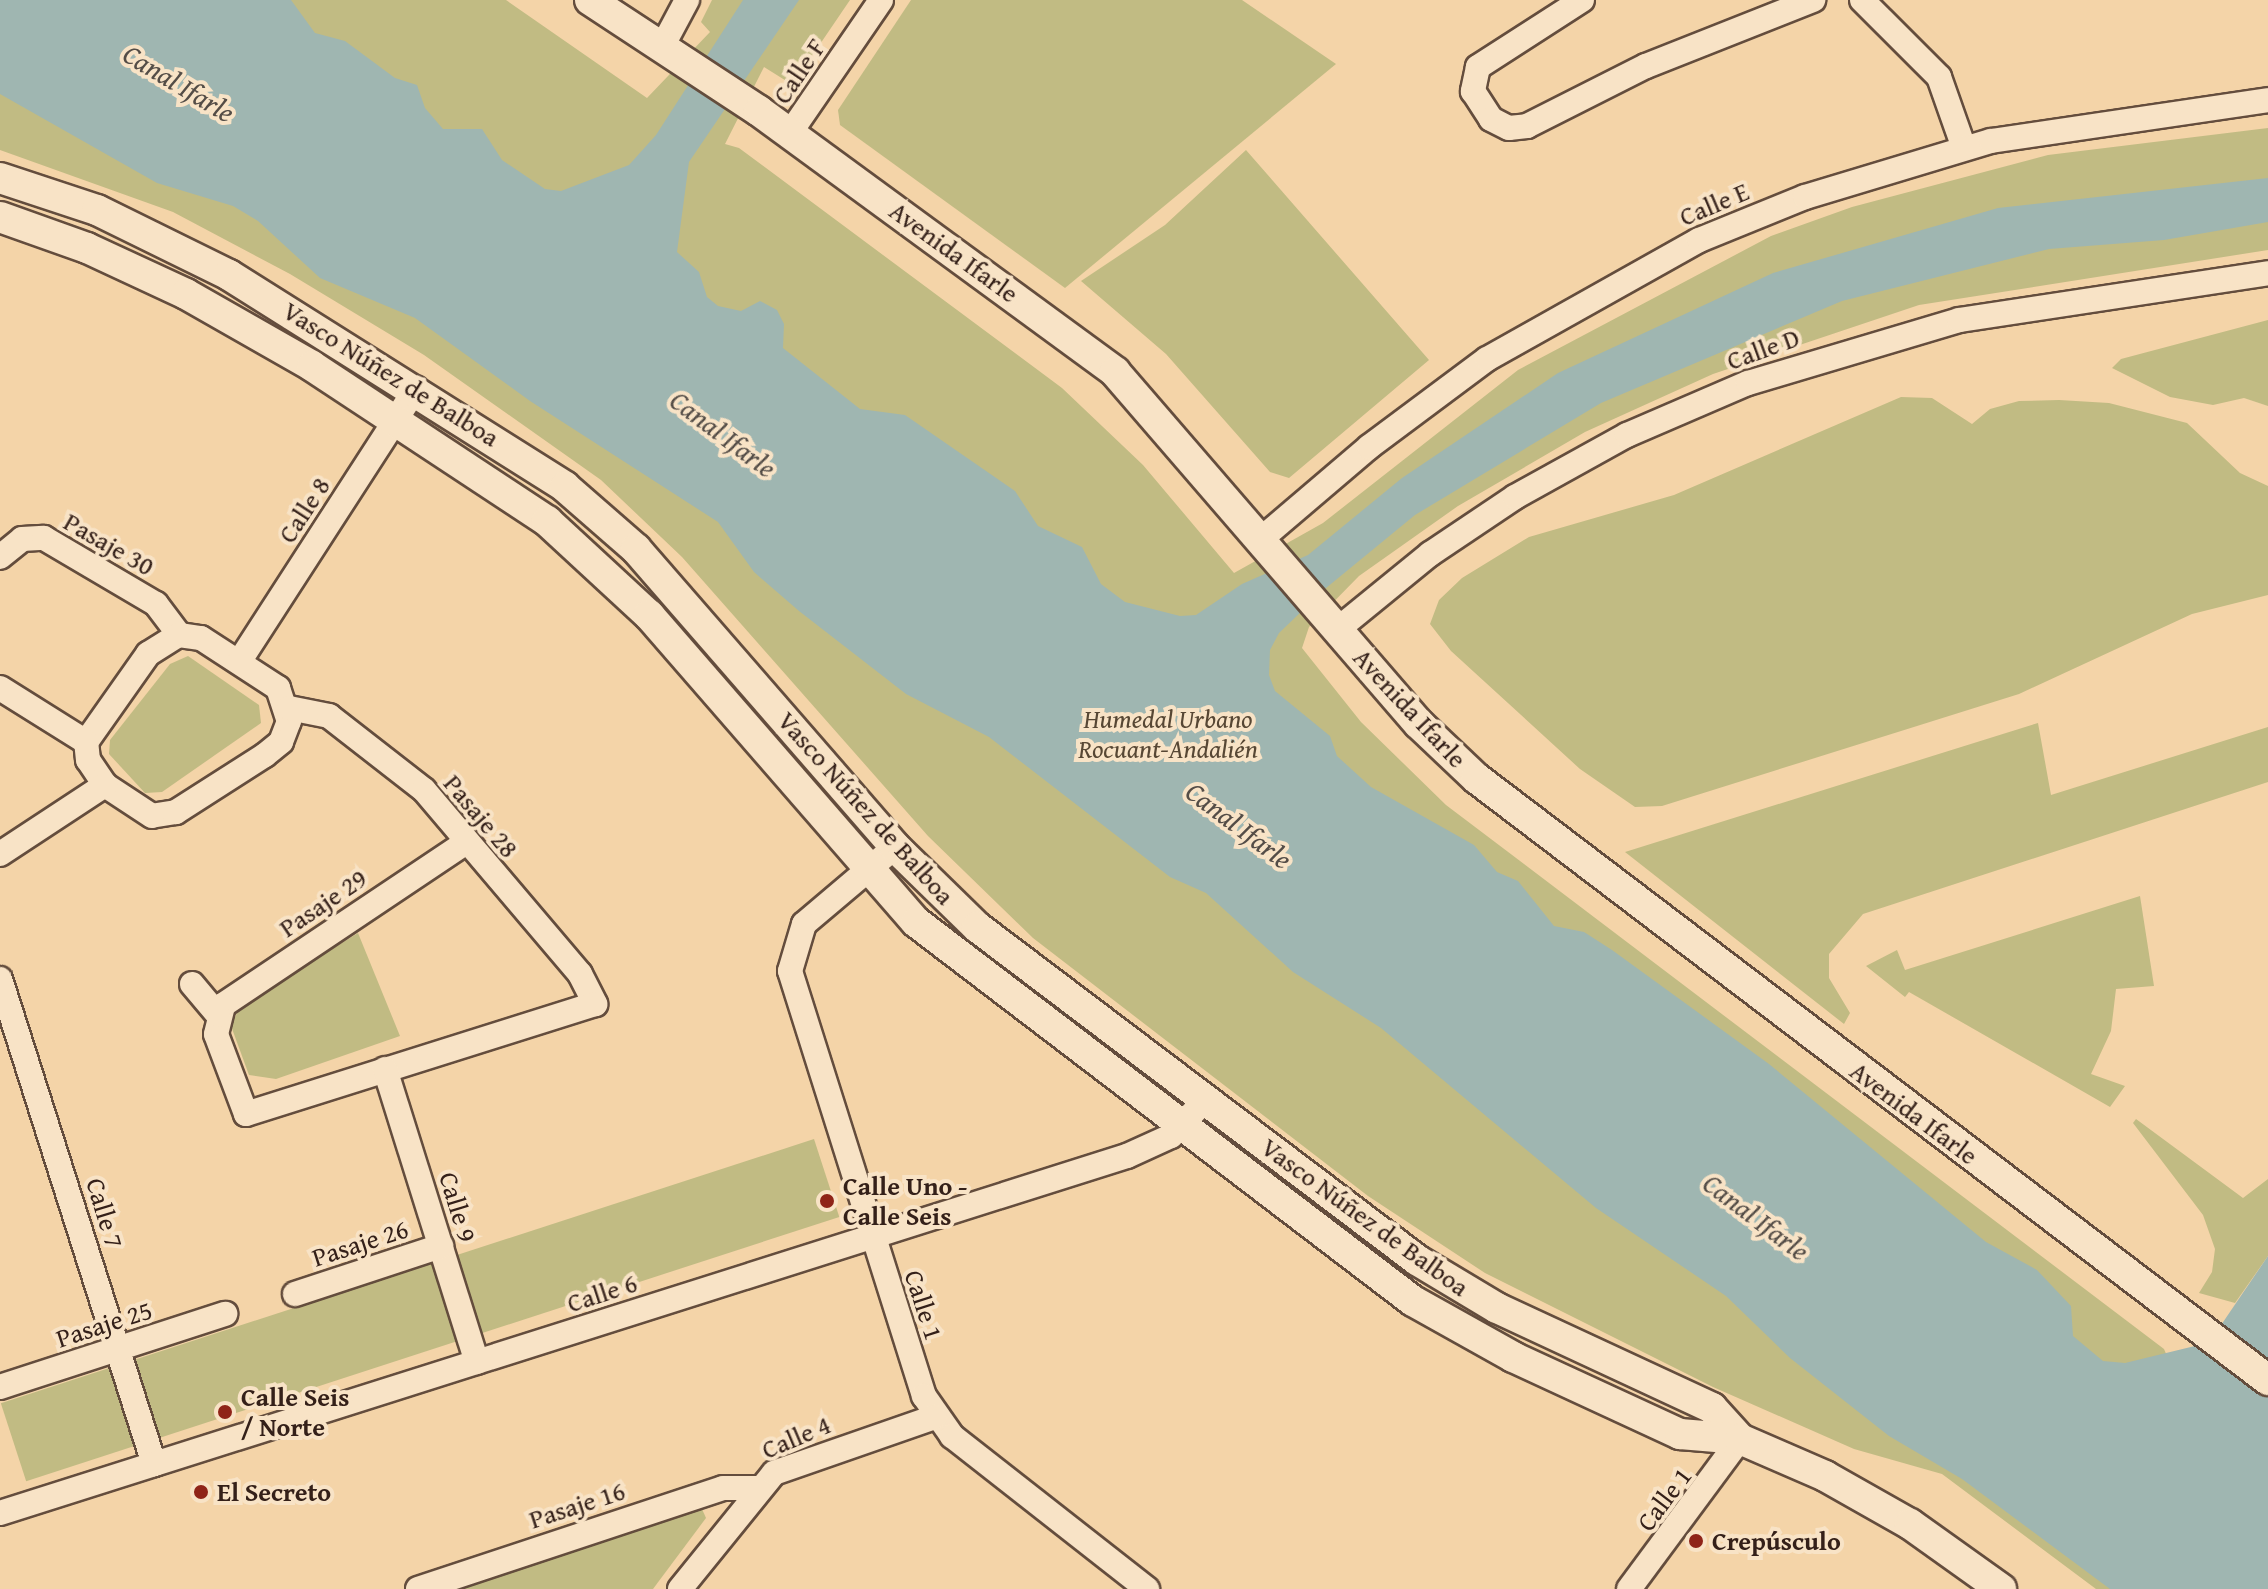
<!DOCTYPE html>
<meta charset="utf-8">
<style>
body{margin:0}
#map{position:relative;width:2268px;height:1589px;overflow:hidden;background:#f4d4a8;font-family:"Gentium Book Plus",serif}
div>[style]{position:absolute}
.green>*{inset:0;background:#c1bb83;transform-origin:0 0}
.water>*{inset:0;background:#9fb6b1}
.roads{filter:drop-shadow(2px 0 #644d3d) drop-shadow(-2px 0 #644d3d) drop-shadow(0 2px #644d3d) drop-shadow(0 -2px #644d3d)}
.minor>*{height:24px;margin:-12px;padding:0 12px;transform-origin:12px;border-radius:12px;background:#f8e3c6}
.tertiary>*{height:30px;margin:-15px;padding:0 15px;transform-origin:15px;border-radius:15px;background:#f8e3c6}
.dots>*{width:22px;height:22px;translate:-50% -50%;box-sizing:border-box;border:4px solid #f8e3c6;border-radius:50%}
span{translate:-50% -50%;white-space:nowrap;text-align:center;line-height:1.15;-webkit-text-stroke:8px #f8e3c6;paint-order:stroke}
.street-label{font-size:26px;color:#342019}
.park-label{font-size:26px;color:#574734;font-style:italic}
.poi-label{font-size:26px;color:#342019;font-weight:700}
.left{translate:0 -50%;text-align:left}
.water-label{font-size:28px;color:#544d47;font-style:italic}
</style>
<div id="map">
<div class="green">
<div style="clip-path:polygon(0 0,506px 0,647px 98px,710px 32px,701px 22px,712px 0,850px 0,797px 78px,788px 82px,764px 67px,725px 144px,739px 148px,1062px 388px,1143px 465px,1234px 573px,1323px 523px,1518px 370px,1771px 236px,1852px 207px,2048px 155px,2268px 128px,2268px 250px,1919px 305px,1713px 374px,1585px 432px,1458px 506px,1359px 576px,1309px 627px,1302px 648px,1361px 722px,1446px 805px,2164px 1349px,2268px 1589px,2096px 1589px,1942px 1474px,1854px 1449px,1713px 1387px,1485px 1273px,1368px 1196px,1033px 938px,928px 836px,682px 557px,601px 480px,424px 355px,290px 274px,173px 212px,0 150px)"></div>
<div style="clip-path:polygon(911px 0,1242px 0,1336px 64px,1065px 288px,840px 125px,838px 110px)"></div>
<div style="clip-path:polygon(1246px 150px,1429px 360px,1289px 478px,1270px 472px,1166px 354px,1081px 281px,1165px 225px)"></div>
<div style="clip-path:polygon(2268px 320px,2268px 406px,2244px 398px,2213px 405px,2170px 397px,2112px 368px,2121px 359px)"></div>
<div style="clip-path:polygon(1901px 397px,1932px 398px,1972px 424px,1990px 409px,2019px 401px,2059px 400px,2109px 403px,2187px 423px,2240px 473px,2268px 486px,2268px 595px,2192px 614px,2019px 694px,1662px 806px,1635px 807px,1580px 769px,1451px 651px,1430px 624px,1439px 600px,1462px 578px,1529px 537px,1674px 495px)"></div>
<div style="clip-path:polygon(188px 656px,259px 705px,261px 723px,162px 792px,145px 793px,109px 754px,110px 740px,170px 664px)"></div>
<div style="clip-path:polygon(2038px 723px,2051px 795px,2268px 727px,2268px 782px,1863px 914px,1829px 954px,1829px 978px,1850px 1013px,1844px 1024px,1625px 852px)"></div>
<div style="clip-path:polygon(2140px 896px,2154px 986px,2116px 989px,2111px 1031px,2091px 1074px,2125px 1086px,2110px 1107px,1909px 992px,1905px 997px,1866px 966px,1897px 950px,1905px 970px)"></div>
<div style="clip-path:polygon(358px 933px,400px 1036px,276px 1079px,249px 1075px,231px 1026px,240px 1006px)"></div>
<div style="clip-path:polygon(2136px 1119px,2243px 1198px,2268px 1179px,2268px 1256px,2235px 1303px,2199px 1293px,2212px 1272px,2215px 1249px,2203px 1215px,2133px 1123px)"></div>
<div style="left:814px;top:1139px;width:82px;height:855px;rotate:72deg"></div>
<div style="clip-path:polygon(702px 1509px,706px 1518px,653px 1589px,462px 1589px)"></div>
</div>
<div class="water">
<div style="clip-path:polygon(0 0,291px 0,315px 33px,345px 41px,395px 78px,417px 85px,425px 108px,443px 129px,482px 129px,502px 160px,545px 189px,561px 191px,629px 165px,656px 135px,743px 0,799px 0,689px 162px,677px 252px,699px 272px,707px 297px,718px 306px,741px 311px,760px 301px,777px 310px,784px 324px,783px 348px,860px 409px,905px 415px,1015px 491px,1038px 526px,1082px 547px,1101px 584px,1125px 602px,1180px 616px,1196px 615px,1242px 584px,1308px 555px,1402px 478px,1558px 373px,1773px 273px,1998px 208px,2268px 178px,2268px 222px,2164px 240px,2049px 249px,1842px 301px,1601px 403px,1415px 515px,1326px 588px,1279px 633px,1270px 650px,1269px 675px,1275px 691px,1330px 736px,1337px 756px,1371px 787px,1474px 845px,1497px 872px,1518px 881px,1554px 926px,1584px 932px,1612px 950px,1769px 1064px,1986px 1242px,2037px 1270px,2071px 1306px,2073px 1336px,2103px 1361px,2125px 1363px,2199px 1345px,2217px 1331px,2268px 1256px,2268px 1589px,2110px 1589px,1962px 1479px,1889px 1436px,1790px 1358px,1726px 1296px,1596px 1208px,1381px 1028px,1293px 972px,1206px 893px,1170px 877px,989px 737px,906px 694px,799px 611px,754px 572px,718px 522px,530px 401px,415px 318px,320px 278px,258px 221px,233px 206px,157px 183px,0 94px)"></div>
</div>
<div class="roads">
<div class="minor">
<div style="left:1582px;top:0;width:124px;rotate:147.2deg"></div>
<div style="left:1478px;top:67px;width:25px;rotate:102deg"></div>
<div style="left:1473px;top:91px;width:33px;rotate:57deg"></div>
<div style="left:1491px;top:119px;width:20px;rotate:27deg"></div>
<div style="left:1509px;top:128px;width:18px;rotate:-6deg"></div>
<div style="left:1527px;top:126px;width:133px;rotate:-26.8deg"></div>
<div style="left:1646px;top:66px;width:180px;rotate:-21.6deg"></div>
<div style="left:1862px;top:0;width:109px;rotate:45deg"></div>
<div style="left:1939px;top:77px;width:75px;rotate:70.6deg"></div>
<div style="left:663px;top:45px;width:51px;rotate:-61.9deg"></div>
<div style="left:790px;top:133px;width:161px;rotate:-55.6deg"></div>
<div style="left:1261px;top:539px;width:142px;rotate:-40.4deg"></div>
<div style="left:1369px;top:447px;width:147px;rotate:-36.7deg"></div>
<div style="left:1487px;top:359px;width:243px;rotate:-29.3deg"></div>
<div style="left:1699px;top:240px;width:114px;rotate:-22.1deg"></div>
<div style="left:1805px;top:197px;width:194px;rotate:-16.8deg"></div>
<div style="left:1991px;top:141px;width:280px;rotate:-8.4deg"></div>
<div style="left:0;top:557px;width:28px;rotate:-39deg"></div>
<div style="left:22px;top:539px;width:22px;rotate:-3deg"></div>
<div style="left:44px;top:538px;width:130px;rotate:30.5deg"></div>
<div style="left:156px;top:604px;width:39px;rotate:53deg"></div>
<div style="left:1338px;top:629px;width:119px;rotate:-39.2deg"></div>
<div style="left:1430px;top:554px;width:102px;rotate:-33.8deg"></div>
<div style="left:1515px;top:497px;width:128px;rotate:-29deg"></div>
<div style="left:1627px;top:435px;width:132px;rotate:-23.3deg"></div>
<div style="left:1748px;top:383px;width:220px;rotate:-16.6deg"></div>
<div style="left:1959px;top:320px;width:313px;rotate:-8.6deg"></div>
<div style="left:179px;top:635px;width:22px;rotate:8deg"></div>
<div style="left:201px;top:638px;width:92px;rotate:33deg"></div>
<div style="left:278px;top:688px;width:35px;rotate:72deg"></div>
<div style="left:289px;top:721px;width:22px;rotate:111deg"></div>
<div style="left:281px;top:742px;width:21px;rotate:141deg"></div>
<div style="left:265px;top:755px;width:106px;rotate:147.4deg"></div>
<div style="left:176px;top:812px;width:24px;rotate:171deg"></div>
<div style="left:152px;top:816px;width:56px;rotate:-146.6deg"></div>
<div style="left:105px;top:785px;width:30px;rotate:-124deg"></div>
<div style="left:88px;top:760px;width:18px;rotate:-96deg"></div>
<div style="left:86px;top:742px;width:108px;rotate:-54.8deg"></div>
<div style="left:148px;top:654px;width:36px;rotate:-32deg"></div>
<div style="left:239px;top:662px;width:326px;rotate:-57.1deg"></div>
<div style="left:0;top:688px;width:102px;rotate:32.1deg"></div>
<div style="left:289px;top:708px;width:41px;rotate:11.3deg"></div>
<div style="left:329px;top:716px;width:120px;rotate:37.9deg"></div>
<div style="left:424px;top:790px;width:241px;rotate:49.7deg"></div>
<div style="left:580px;top:974px;width:34px;rotate:63deg"></div>
<div style="left:595px;top:1004px;width:366px;rotate:162.5deg"></div>
<div style="left:246px;top:1114px;width:85px;rotate:-110.6deg"></div>
<div style="left:216px;top:1034px;width:30px;rotate:-76deg"></div>
<div style="left:223px;top:1005px;width:291px;rotate:-33.8deg"></div>
<div style="left:895px;top:847px;width:119px;rotate:139.8deg"></div>
<div style="left:804px;top:924px;width:49px;rotate:106.6deg"></div>
<div style="left:790px;top:971px;width:446px;rotate:72.5deg"></div>
<div style="left:924px;top:1396px;width:49px;rotate:55deg"></div>
<div style="left:952px;top:1436px;width:248px;rotate:38.1deg"></div>
<div style="left:0;top:854px;width:126px;rotate:-33.3deg"></div>
<div style="left:0;top:979px;width:509px;rotate:72.38deg"></div>
<div style="left:192px;top:984px;width:40px;rotate:50deg"></div>
<div style="left:385px;top:1069px;width:307px;rotate:72.6deg"></div>
<div style="left:295px;top:1294px;width:154px;rotate:-18.2deg"></div>
<div style="left:0;top:1387px;width:237px;rotate:-18deg"></div>
<div style="left:0;top:1513px;width:1182px;rotate:-17.58deg"></div>
<div style="left:1127px;top:1156px;width:48px;rotate:-24.4deg"></div>
<div style="left:1171px;top:1136px;width:50px;rotate:-46.6deg"></div>
<div style="left:418px;top:1589px;width:321px;rotate:-18.3deg"></div>
<div style="left:723px;top:1488px;width:33px"></div>
<div style="left:680px;top:1589px;width:149px;rotate:-51deg"></div>
<div style="left:774px;top:1473px;width:170px;rotate:-19.2deg"></div>
<div style="left:1629px;top:1589px;width:187px;rotate:-53.5deg"></div>
</div>
<div class="tertiary">
<div style="left:590px;top:0;width:202px;rotate:33.3deg"></div>
<div style="left:759px;top:111px;width:441px;rotate:36.2deg"></div>
<div style="left:1115px;top:372px;width:465px;rotate:49.2deg"></div>
<div style="left:1419px;top:724px;width:79px;rotate:43.5deg"></div>
<div style="left:1476px;top:778px;width:995px;rotate:37.24deg"></div>
<div style="left:0;top:178px;width:102px;rotate:18.3deg"></div>
<div style="left:97px;top:210px;width:147px;rotate:26.2deg"></div>
<div style="left:229px;top:275px;width:397px;rotate:32.2deg"></div>
<div style="left:565px;top:487px;width:94px;rotate:41.1deg"></div>
<div style="left:636px;top:549px;width:395px;rotate:49deg"></div>
<div style="left:895px;top:847px;width:115px;rotate:44.3deg"></div>
<div style="left:977px;top:927px;width:552px;rotate:37.12deg"></div>
<div style="left:1417px;top:1260px;width:93px;rotate:31deg"></div>
<div style="left:1497px;top:1308px;width:237px;rotate:24.9deg"></div>
<div style="left:1712px;top:1408px;width:42px;rotate:47.9deg"></div>
<div style="left:0;top:217px;width:92px;rotate:19.6deg"></div>
<div style="left:87px;top:248px;width:109px;rotate:24.9deg"></div>
<div style="left:186px;top:294px;width:145px;rotate:29.7deg"></div>
<div style="left:312px;top:366px;width:282px;rotate:33.4deg"></div>
<div style="left:547px;top:521px;width:139px;rotate:42.7deg"></div>
<div style="left:649px;top:615px;width:407px;rotate:49deg"></div>
<div style="left:916px;top:922px;width:625px;rotate:37.33deg"></div>
<div style="left:1413px;top:1301px;width:115px;rotate:29.2deg"></div>
<div style="left:1513px;top:1357px;width:184px;rotate:24.8deg"></div>
<div style="left:1680px;top:1434px;width:60px;rotate:4.8deg"></div>
<div style="left:1740px;top:1439px;width:93px;rotate:23.5deg"></div>
<div style="left:1825px;top:1476px;width:98px;rotate:29.5deg"></div>
<div style="left:1910px;top:1524px;width:112px;rotate:35.5deg"></div>
</div>
</div>
<div class="dots">
<div style="left:827px;top:1201px;background:#8f2418"></div>
<div style="left:225px;top:1412px;background:#8f2418"></div>
<div style="left:201px;top:1492px;background:#8f2418"></div>
<div style="left:1696px;top:1541px;background:#8f2418"></div>
</div>
<div class="street-label">
<span style="left:799px;top:71px;rotate:-56deg">Calle F</span>
<span style="left:1714px;top:204px;rotate:-23deg">Calle E</span>
<span style="left:954px;top:252px;rotate:36deg">Avenida Ifarle</span>
<span style="left:1763px;top:349px;rotate:-20deg">Calle D</span>
<span style="left:391px;top:374px;rotate:32deg">Vasco Núñez de Balboa</span>
<span style="left:304px;top:510px;rotate:-57deg">Calle 8</span>
<span style="left:109px;top:544px;rotate:30deg">Pasaje 30</span>
<span style="left:1410px;top:708px;rotate:47deg">Avenida Ifarle</span>
<span style="left:866px;top:808px;rotate:48deg">Vasco Núñez de Balboa</span>
<span style="left:481px;top:816px;rotate:50deg">Pasaje 28</span>
<span style="left:323px;top:903px;rotate:-34deg">Pasaje 29</span>
<span style="left:1914px;top:1113px;rotate:37deg">Avenida Ifarle</span>
<span style="left:458px;top:1207px;rotate:73deg">Calle 9</span>
<span style="left:105px;top:1213px;rotate:73deg">Calle 7</span>
<span style="left:1365px;top:1217px;rotate:36deg">Vasco Núñez de Balboa</span>
<span style="left:360px;top:1243px;rotate:-18deg">Pasaje 26</span>
<span style="left:602px;top:1293px;rotate:-18deg">Calle 6</span>
<span style="left:924px;top:1305px;rotate:72deg">Calle 1</span>
<span style="left:104px;top:1324px;rotate:-18deg">Pasaje 25</span>
<span style="left:796px;top:1437px;rotate:-23deg">Calle 4</span>
<span style="left:1664px;top:1499px;rotate:-53deg">Calle 1</span>
<span style="left:577px;top:1505px;rotate:-18deg">Pasaje 16</span>
</div>
<div class="park-label">
<span style="left:1168px;top:734px">Humedal Urbano<br>Rocuant-Andalién</span>
</div>
<div class="poi-label">
<span class="left" style="left:843px;top:1201px">Calle Uno -<br>Calle Seis</span>
<span class="left" style="left:241px;top:1412px">Calle Seis<br>/ Norte</span>
<span class="left" style="left:217px;top:1492px">El Secreto</span>
<span class="left" style="left:1712px;top:1541px">Crepúsculo</span>
</div>
<div class="water-label">
<span style="left:179px;top:83px;rotate:31deg">Canal Ifarle</span>
<span style="left:723px;top:434px;rotate:37deg">Canal Ifarle</span>
<span style="left:1239px;top:825px;rotate:37deg">Canal Ifarle</span>
<span style="left:1756px;top:1217px;rotate:37deg">Canal Ifarle</span>
</div>
</div>
